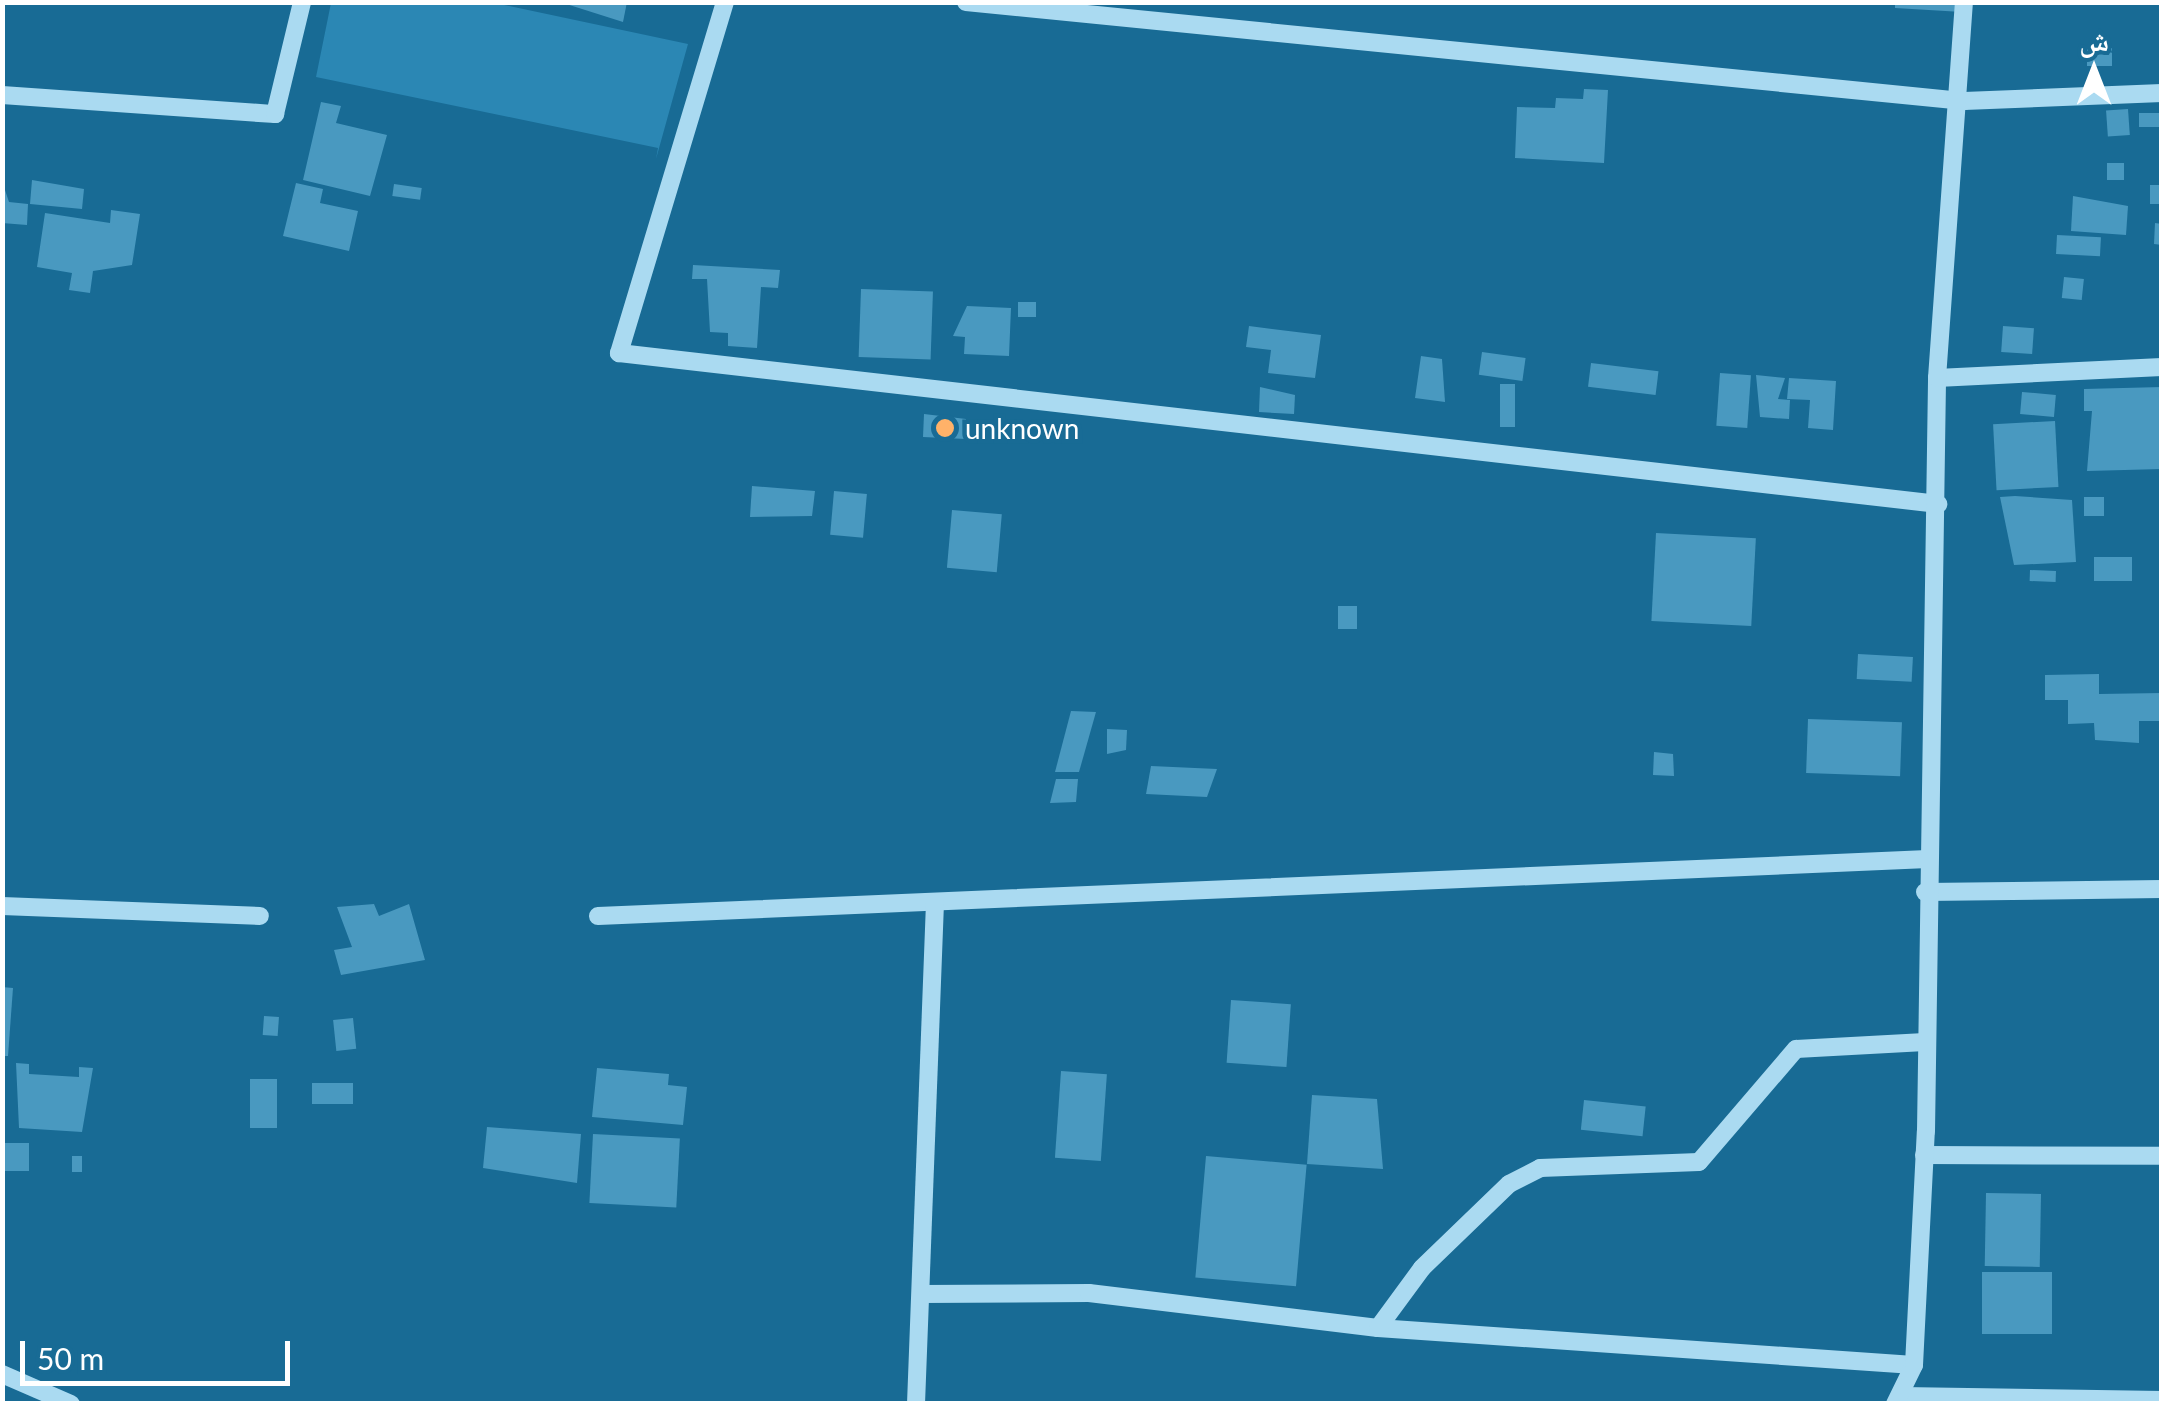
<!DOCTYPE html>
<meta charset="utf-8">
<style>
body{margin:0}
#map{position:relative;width:2164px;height:1406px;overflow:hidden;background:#186b95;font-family:Lato,"Noto Naskh Arabic",sans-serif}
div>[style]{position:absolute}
.green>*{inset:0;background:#2b87b4}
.building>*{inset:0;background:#4999c0;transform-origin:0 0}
.minor>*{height:18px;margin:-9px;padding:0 9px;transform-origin:9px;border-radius:9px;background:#aadaf1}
.dots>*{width:28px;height:28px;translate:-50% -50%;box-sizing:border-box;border:5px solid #186b95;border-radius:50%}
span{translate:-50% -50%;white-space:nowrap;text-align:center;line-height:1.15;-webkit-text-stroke:9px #186b95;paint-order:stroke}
.poi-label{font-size:28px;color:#fff}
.left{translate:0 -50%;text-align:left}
.frame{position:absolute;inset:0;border:5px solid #fff;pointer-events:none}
.north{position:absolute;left:2044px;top:20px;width:100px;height:100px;-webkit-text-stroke:8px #186b95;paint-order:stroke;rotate:0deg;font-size:28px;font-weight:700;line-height:40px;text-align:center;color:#fff}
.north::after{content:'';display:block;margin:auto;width:35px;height:45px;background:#fff;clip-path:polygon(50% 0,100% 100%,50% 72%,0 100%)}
.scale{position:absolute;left:20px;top:1341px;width:270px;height:45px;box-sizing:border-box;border:5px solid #fff;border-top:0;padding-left:12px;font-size:30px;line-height:35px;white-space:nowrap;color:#fff;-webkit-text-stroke:8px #186b95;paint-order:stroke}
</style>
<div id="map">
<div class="green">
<div style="clip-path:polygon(331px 3px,495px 3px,688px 44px,656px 159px,658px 148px,316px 77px)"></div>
</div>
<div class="building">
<div style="clip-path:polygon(560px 2px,627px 2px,623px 22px)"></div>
<div style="clip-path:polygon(1895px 2px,1963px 2px,1962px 12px,1895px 8px)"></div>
<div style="left:2112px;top:48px;width:18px;height:25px;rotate:90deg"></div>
<div style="clip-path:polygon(1584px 89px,1608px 90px,1604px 163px,1515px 158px,1517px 107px,1555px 108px,1556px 98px,1583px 99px)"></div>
<div style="clip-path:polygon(321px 102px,341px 106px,336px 123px,387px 135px,370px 196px,303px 180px)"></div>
<div style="left:2128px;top:109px;width:26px;height:22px;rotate:86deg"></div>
<div style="left:2162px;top:113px;width:14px;height:23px;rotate:90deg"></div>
<div style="left:2107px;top:163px;width:17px;height:17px"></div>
<div style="clip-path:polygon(32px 180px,84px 189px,82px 209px,30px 204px)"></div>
<div style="clip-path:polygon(2px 181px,9px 202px,28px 204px,27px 225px,2px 223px)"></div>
<div style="clip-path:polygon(296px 183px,323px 189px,320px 203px,358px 211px,349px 251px,283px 236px)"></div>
<div style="left:394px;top:184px;width:28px;height:12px;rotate:8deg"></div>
<div style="left:2150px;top:185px;width:12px;height:19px"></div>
<div style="clip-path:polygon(2073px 196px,2128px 206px,2126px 235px,2071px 231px)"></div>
<div style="clip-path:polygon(111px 210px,140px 214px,132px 265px,93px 271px,90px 293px,69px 290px,72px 273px,37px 267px,45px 213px,110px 223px)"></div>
<div style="clip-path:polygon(2155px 223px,2162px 224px,2162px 245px,2154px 244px)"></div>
<div style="left:2057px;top:235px;width:44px;height:19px;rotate:3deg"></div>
<div style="clip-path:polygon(693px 265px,780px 270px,778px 288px,761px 287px,757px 348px,728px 346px,728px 333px,710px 332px,707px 279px,692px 279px)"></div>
<div style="left:2064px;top:277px;width:20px;height:21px;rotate:6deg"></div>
<div style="left:861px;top:289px;width:72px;height:68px;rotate:2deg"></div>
<div style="left:1018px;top:302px;width:18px;height:15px"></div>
<div style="clip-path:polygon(967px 306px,1011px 308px,1009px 356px,964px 354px,965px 337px,953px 336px)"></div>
<div style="clip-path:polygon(1249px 326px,1321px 335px,1315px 378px,1268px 373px,1271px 350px,1246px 347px)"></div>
<div style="left:2003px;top:326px;width:31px;height:26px;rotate:4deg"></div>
<div style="left:1482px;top:352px;width:44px;height:23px;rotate:8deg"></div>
<div style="clip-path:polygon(1421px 356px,1442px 359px,1445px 402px,1415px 398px)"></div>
<div style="left:1591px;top:363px;width:68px;height:24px;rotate:7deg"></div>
<div style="left:1720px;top:373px;width:31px;height:53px;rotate:4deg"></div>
<div style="clip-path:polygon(1756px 375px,1785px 378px,1778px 399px,1790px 400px,1789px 419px,1760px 417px)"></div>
<div style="clip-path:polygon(1789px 378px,1836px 381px,1833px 430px,1808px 428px,1810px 400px,1787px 399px)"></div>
<div style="left:1500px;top:384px;width:15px;height:43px"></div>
<div style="clip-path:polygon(1260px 387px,1295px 395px,1294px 414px,1259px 412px)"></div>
<div style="clip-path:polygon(2162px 387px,2162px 469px,2087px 471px,2092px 411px,2084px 411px,2084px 389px)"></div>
<div style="left:2022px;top:392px;width:34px;height:22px;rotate:5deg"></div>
<div style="clip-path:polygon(924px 414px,966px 419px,966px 439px,923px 437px)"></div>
<div style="left:2055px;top:421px;width:66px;height:62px;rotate:87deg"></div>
<div style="clip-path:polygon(752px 486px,815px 491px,812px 516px,750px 517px)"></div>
<div style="left:834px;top:491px;width:33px;height:44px;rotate:5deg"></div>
<div style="clip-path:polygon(2015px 496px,2072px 500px,2076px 562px,2014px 565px,2000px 497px)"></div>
<div style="left:2104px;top:497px;width:19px;height:20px;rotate:90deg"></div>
<div style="left:952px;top:510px;width:50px;height:58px;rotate:5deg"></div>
<div style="left:1656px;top:533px;width:100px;height:88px;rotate:3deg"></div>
<div style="left:2094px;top:557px;width:38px;height:24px"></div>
<div style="left:2030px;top:570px;width:26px;height:11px;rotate:2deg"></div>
<div style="left:1338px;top:606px;width:19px;height:23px"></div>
<div style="left:1858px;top:654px;width:55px;height:25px;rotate:3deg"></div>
<div style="clip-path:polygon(2099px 674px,2099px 694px,2162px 693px,2162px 721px,2139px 721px,2139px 743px,2095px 740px,2094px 723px,2068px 724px,2068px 700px,2045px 700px,2045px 675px)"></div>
<div style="clip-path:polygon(1071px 711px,1096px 712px,1079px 772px,1055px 772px)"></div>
<div style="left:1808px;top:719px;width:94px;height:54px;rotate:2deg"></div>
<div style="clip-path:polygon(1107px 729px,1127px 730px,1126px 750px,1107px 754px)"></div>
<div style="clip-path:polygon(1654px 752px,1673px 754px,1674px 776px,1653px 775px)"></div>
<div style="clip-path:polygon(1151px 766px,1217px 769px,1207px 797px,1146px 794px)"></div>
<div style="clip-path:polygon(1056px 779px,1078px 779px,1076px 802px,1050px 803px)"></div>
<div style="clip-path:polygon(374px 904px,379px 916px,409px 904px,425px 960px,341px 975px,334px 950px,352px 947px,337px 907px)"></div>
<div style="clip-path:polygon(2px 987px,13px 988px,8px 1056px,2px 1056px)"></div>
<div style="left:1231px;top:1000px;width:60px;height:63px;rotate:4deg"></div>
<div style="left:264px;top:1016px;width:15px;height:19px;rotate:4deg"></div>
<div style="left:353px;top:1018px;width:31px;height:20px;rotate:84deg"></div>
<div style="clip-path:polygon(16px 1063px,29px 1064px,29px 1074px,79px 1077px,79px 1067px,93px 1068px,82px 1132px,19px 1128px)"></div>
<div style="clip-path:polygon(597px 1068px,669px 1074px,668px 1085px,687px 1087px,683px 1125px,592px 1117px)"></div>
<div style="left:1061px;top:1071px;width:46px;height:87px;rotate:4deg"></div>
<div style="left:250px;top:1079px;width:27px;height:49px"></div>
<div style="left:312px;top:1083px;width:41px;height:21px"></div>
<div style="clip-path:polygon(1312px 1095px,1377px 1099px,1383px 1169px,1307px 1164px)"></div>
<div style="left:1584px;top:1100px;width:62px;height:30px;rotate:6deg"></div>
<div style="clip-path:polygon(487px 1127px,581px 1134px,577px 1183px,483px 1168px)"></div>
<div style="left:593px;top:1134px;width:87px;height:69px;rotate:3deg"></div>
<div style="left:5px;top:1143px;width:24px;height:28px"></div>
<div style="left:72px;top:1156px;width:10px;height:16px"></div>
<div style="left:1206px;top:1156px;width:101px;height:122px;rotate:5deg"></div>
<div style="left:1986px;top:1193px;width:55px;height:73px;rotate:1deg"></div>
<div style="left:1982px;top:1272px;width:70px;height:62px"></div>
</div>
<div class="minor">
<div style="left:725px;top:2px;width:367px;rotate:106.8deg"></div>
<div style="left:619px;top:353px;width:1328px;rotate:6.53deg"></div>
<div style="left:966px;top:2px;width:1003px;rotate:5.67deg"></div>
<div style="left:1964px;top:101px;width:198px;rotate:-2.3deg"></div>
<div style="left:2px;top:95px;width:274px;rotate:4deg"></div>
<div style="left:275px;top:114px;width:115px;rotate:-76.4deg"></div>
<div style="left:1937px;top:378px;width:225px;rotate:-2.8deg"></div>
<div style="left:1925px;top:892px;width:237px;rotate:-0.7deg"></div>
<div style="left:2px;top:906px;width:258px;rotate:2.2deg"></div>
<div style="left:598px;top:916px;width:1331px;rotate:-2.45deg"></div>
<div style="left:1924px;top:1155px;width:238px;rotate:0.2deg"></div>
<div style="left:921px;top:1294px;width:168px;rotate:-0.3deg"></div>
<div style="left:1089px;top:1293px;width:291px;rotate:6.9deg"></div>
<div style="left:1378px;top:1328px;width:537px;rotate:3.95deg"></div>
<div style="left:1378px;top:1328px;width:74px;rotate:-53.7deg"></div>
<div style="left:1422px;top:1268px;width:121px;rotate:-44deg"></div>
<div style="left:1509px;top:1184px;width:35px;rotate:-27deg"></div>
<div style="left:1540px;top:1168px;width:159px;rotate:-2.2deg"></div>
<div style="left:1699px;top:1162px;width:149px;rotate:-49.4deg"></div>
<div style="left:1796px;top:1049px;width:129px;rotate:-3.1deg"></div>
<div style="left:2px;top:1374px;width:75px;rotate:23.5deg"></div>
<div style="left:1902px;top:1396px;width:260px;rotate:0.9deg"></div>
<div style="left:916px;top:1404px;width:502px;rotate:-87.83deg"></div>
<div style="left:1895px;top:1404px;width:43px;rotate:-64deg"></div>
<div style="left:1914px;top:1365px;width:234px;rotate:-87.1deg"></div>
<div style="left:1926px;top:1131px;width:753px;rotate:-89.16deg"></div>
<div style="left:1937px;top:378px;width:377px;rotate:-85.9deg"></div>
</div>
<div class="dots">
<div style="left:945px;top:428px;background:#ffb269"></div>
</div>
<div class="poi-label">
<span class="left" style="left:965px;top:428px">unknown</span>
</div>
<div class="frame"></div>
<div class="north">ش</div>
<div class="scale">50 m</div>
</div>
